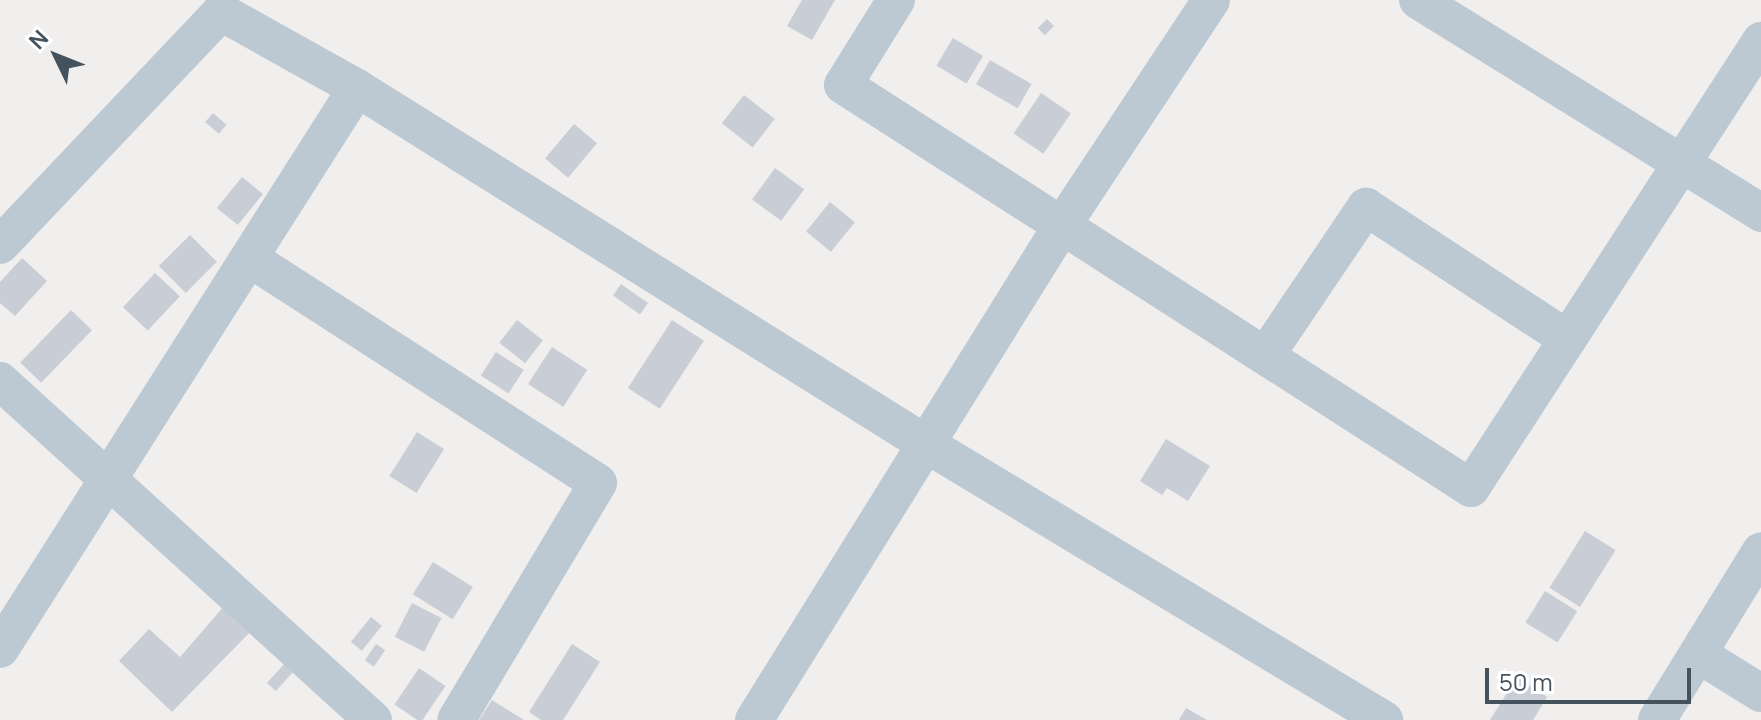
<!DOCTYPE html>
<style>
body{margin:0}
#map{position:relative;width:1761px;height:720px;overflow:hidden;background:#f1eeee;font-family:Manrope,sans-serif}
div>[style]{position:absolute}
.building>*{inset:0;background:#c9cdd5;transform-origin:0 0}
.minor>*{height:38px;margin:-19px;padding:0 19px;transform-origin:19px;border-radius:19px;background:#bdc9d2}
span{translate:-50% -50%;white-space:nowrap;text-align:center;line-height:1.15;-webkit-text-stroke:8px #fff;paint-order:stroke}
.north{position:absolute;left:16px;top:16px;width:80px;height:80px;-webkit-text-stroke:6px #fff;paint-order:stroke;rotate:313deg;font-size:22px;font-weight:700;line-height:32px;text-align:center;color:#44525e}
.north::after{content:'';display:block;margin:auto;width:28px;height:36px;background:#44525e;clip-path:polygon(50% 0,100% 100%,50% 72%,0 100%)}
.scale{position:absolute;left:1485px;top:668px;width:206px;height:36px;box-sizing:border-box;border:4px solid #44525e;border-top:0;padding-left:10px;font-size:24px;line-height:28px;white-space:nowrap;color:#44525e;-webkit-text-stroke:6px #fff;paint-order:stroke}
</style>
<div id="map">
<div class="building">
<div style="clip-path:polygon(802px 0,835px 0,812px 40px,787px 26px)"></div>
<div style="left:1047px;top:19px;width:10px;height:13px;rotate:45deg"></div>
<div style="left:953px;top:38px;width:35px;height:32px;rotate:31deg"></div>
<div style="left:990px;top:60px;width:48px;height:28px;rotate:30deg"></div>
<div style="left:1041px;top:93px;width:36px;height:49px;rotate:34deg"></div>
<div style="left:744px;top:95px;width:39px;height:36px;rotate:38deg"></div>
<div style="left:213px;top:113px;width:18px;height:12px;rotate:41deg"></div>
<div style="left:574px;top:124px;width:30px;height:45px;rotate:40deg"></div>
<div style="left:775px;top:168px;width:36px;height:39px;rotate:36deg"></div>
<div style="left:242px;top:177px;width:27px;height:40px;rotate:39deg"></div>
<div style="left:830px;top:202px;width:32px;height:38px;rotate:39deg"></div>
<div style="left:190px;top:235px;width:38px;height:44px;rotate:45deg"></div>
<div style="clip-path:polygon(22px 258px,47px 281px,15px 316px,0 303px,0 282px)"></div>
<div style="left:155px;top:273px;width:34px;height:47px;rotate:43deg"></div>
<div style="left:621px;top:284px;width:33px;height:14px;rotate:35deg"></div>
<div style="left:71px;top:310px;width:29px;height:73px;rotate:44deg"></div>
<div style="left:517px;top:320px;width:33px;height:29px;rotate:38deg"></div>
<div style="left:672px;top:320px;width:38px;height:81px;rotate:33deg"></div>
<div style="left:552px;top:347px;width:42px;height:44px;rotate:33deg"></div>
<div style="left:496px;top:352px;width:33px;height:28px;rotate:33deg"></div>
<div style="left:417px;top:432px;width:32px;height:52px;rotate:32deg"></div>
<div style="clip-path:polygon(1166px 439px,1210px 466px,1188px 501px,1167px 488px,1162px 495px,1140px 481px)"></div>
<div style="left:1585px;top:531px;width:36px;height:67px;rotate:32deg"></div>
<div style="left:433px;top:562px;width:47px;height:38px;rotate:32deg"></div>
<div style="left:1545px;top:591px;width:38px;height:37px;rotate:32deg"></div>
<div style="left:412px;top:603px;width:33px;height:38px;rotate:27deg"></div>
<div style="clip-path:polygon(225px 605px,251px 631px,172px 712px,119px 661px,149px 629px,180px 657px)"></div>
<div style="left:371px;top:617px;width:14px;height:32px;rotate:39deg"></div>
<div style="left:376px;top:644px;width:11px;height:20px;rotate:34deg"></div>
<div style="clip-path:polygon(572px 644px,600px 662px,563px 720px,541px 720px,529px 712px)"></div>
<div style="left:285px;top:663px;width:12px;height:27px;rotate:42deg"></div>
<div style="left:419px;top:668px;width:32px;height:44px;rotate:34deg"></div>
<div style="clip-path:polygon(1517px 677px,1547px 697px,1533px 720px,1490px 720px)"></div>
<div style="clip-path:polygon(492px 700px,524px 720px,479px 720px)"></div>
<div style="clip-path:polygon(1186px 708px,1207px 720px,1179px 720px)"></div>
</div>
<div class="minor">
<div style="left:896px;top:0;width:100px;rotate:121.9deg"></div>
<div style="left:843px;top:85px;width:746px;rotate:32.69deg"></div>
<div style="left:1471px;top:488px;width:533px;rotate:-57.03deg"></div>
<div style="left:1418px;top:0;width:404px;rotate:31.8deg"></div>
<div style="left:0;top:245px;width:321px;rotate:-46.5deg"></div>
<div style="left:221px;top:12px;width:156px;rotate:29.2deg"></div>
<div style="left:357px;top:88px;width:671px;rotate:32.03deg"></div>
<div style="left:926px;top:444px;width:535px;rotate:31.07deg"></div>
<div style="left:249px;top:258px;width:415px;rotate:32.8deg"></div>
<div style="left:598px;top:483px;width:276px;rotate:120.9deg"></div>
<div style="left:1266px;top:355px;width:179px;rotate:-56deg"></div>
<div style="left:1366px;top:207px;width:241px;rotate:33.2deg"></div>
<div style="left:0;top:381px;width:504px;rotate:42.27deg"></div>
<div style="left:0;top:649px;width:665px;rotate:-57.53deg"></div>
<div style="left:1698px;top:654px;width:74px;rotate:31.8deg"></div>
<div style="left:754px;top:720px;width:584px;rotate:-58.08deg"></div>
<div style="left:1063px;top:224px;width:268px;rotate:-56.5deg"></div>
<div style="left:1657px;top:720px;width:198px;rotate:-58.4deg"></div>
</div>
<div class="north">N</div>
<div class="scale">50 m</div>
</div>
